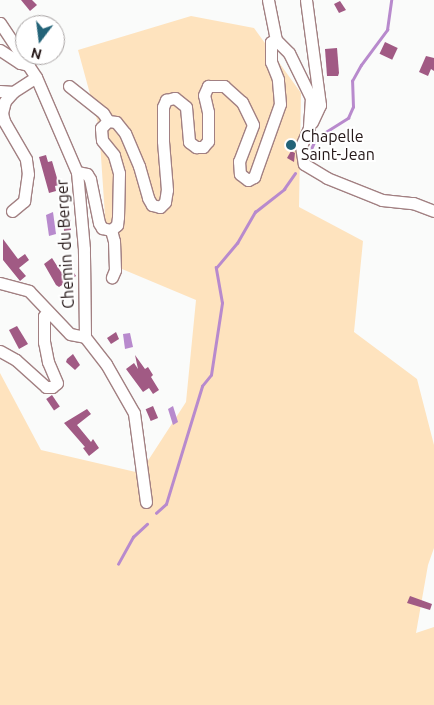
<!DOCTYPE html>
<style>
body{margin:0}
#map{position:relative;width:434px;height:705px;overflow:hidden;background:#fafbfa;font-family:Ubuntu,sans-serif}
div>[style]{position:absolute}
.green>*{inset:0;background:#fee3be}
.water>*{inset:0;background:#b88acd}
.stream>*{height:2.5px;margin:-1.25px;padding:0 1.25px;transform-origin:1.25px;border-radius:1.25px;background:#b88acd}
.building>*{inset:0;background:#a15a84;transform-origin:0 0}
.roads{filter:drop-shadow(1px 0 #a28082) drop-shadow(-1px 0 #a28082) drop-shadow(0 1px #a28082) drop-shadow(0 -1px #a28082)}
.minor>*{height:11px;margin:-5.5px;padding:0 5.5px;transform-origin:5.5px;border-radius:5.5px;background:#fff}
.dots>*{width:14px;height:14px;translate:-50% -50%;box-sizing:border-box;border:2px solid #fff;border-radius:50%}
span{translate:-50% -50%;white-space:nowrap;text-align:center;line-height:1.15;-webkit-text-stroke:4px #fff;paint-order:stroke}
.poi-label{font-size:16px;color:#241717}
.left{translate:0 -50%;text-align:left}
.street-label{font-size:16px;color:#241717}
.north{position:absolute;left:15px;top:15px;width:50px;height:50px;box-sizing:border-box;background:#fff;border:1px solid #a7a2a2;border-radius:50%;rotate:195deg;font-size:14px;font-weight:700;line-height:20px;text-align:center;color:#241717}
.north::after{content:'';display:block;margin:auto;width:18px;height:22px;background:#236378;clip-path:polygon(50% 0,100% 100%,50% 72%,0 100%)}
</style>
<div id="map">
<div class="green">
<div style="clip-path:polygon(191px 16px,254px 28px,301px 93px,299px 207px,363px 241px,354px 332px,417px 379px,434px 445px,434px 548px,428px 565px,416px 633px,434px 627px,434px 705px,0 705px,0 373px,41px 450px,140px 473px,186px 402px,196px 300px,122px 269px,106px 231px,99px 127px,78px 50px)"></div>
</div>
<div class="water">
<div style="clip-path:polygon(53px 212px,56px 234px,49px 236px,46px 215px)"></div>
<div style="clip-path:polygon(130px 333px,133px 347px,125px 349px,123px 334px)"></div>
<div style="clip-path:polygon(173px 406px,178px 422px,173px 425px,168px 409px)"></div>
</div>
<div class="stream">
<div style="left:311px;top:149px;width:12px;rotate:-66deg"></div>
<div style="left:316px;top:138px;width:38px;rotate:-32deg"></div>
<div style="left:348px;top:118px;width:12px;rotate:-66deg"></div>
<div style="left:353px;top:107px;width:26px;rotate:-92deg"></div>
<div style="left:352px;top:81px;width:18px;rotate:-61deg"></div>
<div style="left:361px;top:65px;width:44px;rotate:-53.4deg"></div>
<div style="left:387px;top:30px;width:30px;rotate:-82deg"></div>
<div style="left:156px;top:513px;width:13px;rotate:-42deg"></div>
<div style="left:166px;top:504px;width:123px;rotate:-73deg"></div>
<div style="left:202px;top:386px;width:14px;rotate:-51deg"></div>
<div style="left:211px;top:375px;width:73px;rotate:-81.3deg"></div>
<div style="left:222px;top:303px;width:36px;rotate:-100deg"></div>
<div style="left:216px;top:268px;width:33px;rotate:-50deg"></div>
<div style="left:237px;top:243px;width:36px;rotate:-60deg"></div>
<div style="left:255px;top:212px;width:37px;rotate:-38deg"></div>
<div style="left:284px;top:189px;width:19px;rotate:-55deg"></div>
<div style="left:118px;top:564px;width:31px;rotate:-61deg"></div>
<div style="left:133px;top:537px;width:19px;rotate:-43deg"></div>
</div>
<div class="building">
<div style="clip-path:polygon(21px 0,32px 0,37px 5px,30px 11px)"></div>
<div style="clip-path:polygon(340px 1px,346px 10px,339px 13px,334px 4px)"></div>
<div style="left:385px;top:42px;width:14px;height:13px;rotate:25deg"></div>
<div style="clip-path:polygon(337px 48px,339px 73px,338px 76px,327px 76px,325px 49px)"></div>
<div style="clip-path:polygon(426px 56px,434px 58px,434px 71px,431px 69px,428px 76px,419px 72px)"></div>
<div style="clip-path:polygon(291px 151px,295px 153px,294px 162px,287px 158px)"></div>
<div style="clip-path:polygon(46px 155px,48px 162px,52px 161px,59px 185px,55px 186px,56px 191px,49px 193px,39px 157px)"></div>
<div style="clip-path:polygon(63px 218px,71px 220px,71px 230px,64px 231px)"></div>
<div style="clip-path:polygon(3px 239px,18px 259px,25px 254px,29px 260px,19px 268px,26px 276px,20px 281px,3px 260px)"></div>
<div style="clip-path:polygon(52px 258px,61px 272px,70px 267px,76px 276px,59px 287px,56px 285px,44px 264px)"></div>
<div style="clip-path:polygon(17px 326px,28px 344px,19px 349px,9px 330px)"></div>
<div style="clip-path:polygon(116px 332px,119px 339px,111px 344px,107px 338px)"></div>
<div style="clip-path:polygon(73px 354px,80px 365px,75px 370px,66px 362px,67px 359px)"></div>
<div style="clip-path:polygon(135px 355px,145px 369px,148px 367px,153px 375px,151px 377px,159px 390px,153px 394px,149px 388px,143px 392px,126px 369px,134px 363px,138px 369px)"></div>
<div style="left:52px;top:395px;width:14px;height:7px;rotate:56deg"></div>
<div style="left:153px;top:406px;width:13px;height:8px;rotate:67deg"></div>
<div style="clip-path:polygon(87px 409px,91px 414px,77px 425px,91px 442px,93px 439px,99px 448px,89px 456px,83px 448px,85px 447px,64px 423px)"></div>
<div style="clip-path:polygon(410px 596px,432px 604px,430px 610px,407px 603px)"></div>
</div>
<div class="roads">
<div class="minor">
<div style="left:268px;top:0;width:41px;rotate:78.7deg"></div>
<div style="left:276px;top:40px;width:18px;rotate:45deg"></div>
<div style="left:289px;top:53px;width:50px;rotate:63.9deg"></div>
<div style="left:311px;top:98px;width:30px;rotate:94deg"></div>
<div style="left:309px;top:128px;width:20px;rotate:114deg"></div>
<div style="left:301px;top:146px;width:18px;rotate:81deg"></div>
<div style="left:304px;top:164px;width:27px;rotate:31deg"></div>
<div style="left:327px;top:178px;width:59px;rotate:21.8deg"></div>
<div style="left:382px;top:200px;width:31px;rotate:6deg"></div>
<div style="left:413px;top:203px;width:22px;rotate:21deg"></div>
<div style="left:306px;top:0;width:106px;rotate:82.4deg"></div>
<div style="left:320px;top:105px;width:19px;rotate:115deg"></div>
<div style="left:0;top:23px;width:65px;rotate:56.3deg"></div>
<div style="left:36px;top:77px;width:103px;rotate:66.7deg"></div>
<div style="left:0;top:50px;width:24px;rotate:33deg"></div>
<div style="left:20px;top:63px;width:9px;rotate:13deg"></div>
<div style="left:69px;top:86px;width:43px;rotate:38.5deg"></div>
<div style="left:103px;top:113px;width:9px;rotate:58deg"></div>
<div style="left:0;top:91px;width:13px;rotate:4deg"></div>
<div style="left:12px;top:211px;width:16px;rotate:-40deg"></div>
<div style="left:24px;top:201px;width:27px;rotate:-82deg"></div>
<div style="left:28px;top:174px;width:15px;rotate:-98deg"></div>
<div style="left:26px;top:159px;width:44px;rotate:-120.1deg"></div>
<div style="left:4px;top:121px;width:8px;rotate:-104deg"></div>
<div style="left:2px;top:113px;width:12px;rotate:-76deg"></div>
<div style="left:5px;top:101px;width:12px;rotate:-48deg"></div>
<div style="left:13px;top:92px;width:27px;rotate:-33deg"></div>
<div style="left:111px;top:230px;width:11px;rotate:75deg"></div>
<div style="left:114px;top:241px;width:29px;rotate:88deg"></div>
<div style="left:115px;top:270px;width:8px;rotate:113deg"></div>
<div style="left:0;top:283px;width:30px;rotate:15deg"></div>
<div style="left:29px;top:291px;width:59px;rotate:46.4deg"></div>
<div style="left:70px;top:334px;width:15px;rotate:11deg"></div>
<div style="left:0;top:351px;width:18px;rotate:29deg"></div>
<div style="left:16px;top:360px;width:40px;rotate:42deg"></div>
<div style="left:46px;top:387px;width:6px"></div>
<div style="left:52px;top:387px;width:6px;rotate:-39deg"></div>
<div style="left:57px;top:383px;width:23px;rotate:-113deg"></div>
<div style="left:48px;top:362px;width:20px;rotate:-101deg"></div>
<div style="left:44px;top:342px;width:26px;rotate:-90deg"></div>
<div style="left:44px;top:316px;width:7px;rotate:-8deg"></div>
<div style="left:146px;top:502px;width:90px;rotate:-97.7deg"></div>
<div style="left:134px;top:413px;width:56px;rotate:-119.7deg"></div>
<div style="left:106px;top:364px;width:34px;rotate:-128deg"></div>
<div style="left:85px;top:337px;width:88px;rotate:-90.7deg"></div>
<div style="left:84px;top:249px;width:77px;rotate:-95.2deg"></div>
<div style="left:77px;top:172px;width:10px;rotate:11deg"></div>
<div style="left:87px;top:174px;width:6px;rotate:59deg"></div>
<div style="left:90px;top:179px;width:45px;rotate:78.4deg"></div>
<div style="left:99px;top:223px;width:6px;rotate:59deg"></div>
<div style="left:102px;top:228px;width:9px;rotate:13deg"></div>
<div style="left:111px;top:230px;width:8px;rotate:-40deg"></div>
<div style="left:117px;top:225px;width:8px;rotate:-83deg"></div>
<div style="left:118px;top:217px;width:44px;rotate:-88.7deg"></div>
<div style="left:119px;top:173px;width:19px;rotate:-106deg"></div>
<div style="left:114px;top:155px;width:19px;rotate:-129deg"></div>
<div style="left:102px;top:140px;width:12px;rotate:-95deg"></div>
<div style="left:101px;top:128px;width:10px;rotate:-45deg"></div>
<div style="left:108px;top:121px;width:8px;rotate:7deg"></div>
<div style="left:116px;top:122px;width:14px;rotate:51deg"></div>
<div style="left:125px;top:133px;width:36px;rotate:67deg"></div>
<div style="left:139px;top:166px;width:33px;rotate:74deg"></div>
<div style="left:148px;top:198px;width:8px;rotate:60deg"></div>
<div style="left:152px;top:205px;width:8px;rotate:14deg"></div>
<div style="left:160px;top:207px;width:7px;rotate:-45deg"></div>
<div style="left:165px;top:202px;width:12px;rotate:-81deg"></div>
<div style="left:167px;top:190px;width:49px;rotate:-94.7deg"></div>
<div style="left:163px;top:141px;width:34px;rotate:-90deg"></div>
<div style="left:163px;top:107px;width:8px;rotate:-67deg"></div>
<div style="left:166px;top:100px;width:9px;rotate:-13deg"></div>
<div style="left:175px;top:98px;width:14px;rotate:39deg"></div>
<div style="left:186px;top:107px;width:35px;rotate:85deg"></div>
<div style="left:189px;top:142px;width:9px;rotate:36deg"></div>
<div style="left:196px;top:147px;width:7px"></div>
<div style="left:203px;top:147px;width:8px;rotate:-50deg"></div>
<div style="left:208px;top:141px;width:29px;rotate:-90deg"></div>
<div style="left:208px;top:112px;width:17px;rotate:-103deg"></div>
<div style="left:204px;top:95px;width:10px;rotate:-66deg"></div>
<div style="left:208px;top:86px;width:16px"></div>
<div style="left:224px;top:86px;width:24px;rotate:42deg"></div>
<div style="left:242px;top:102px;width:25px;rotate:64deg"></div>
<div style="left:253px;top:125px;width:39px;rotate:111deg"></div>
<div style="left:239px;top:161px;width:13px;rotate:86deg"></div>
<div style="left:240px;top:174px;width:10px;rotate:37deg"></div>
<div style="left:248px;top:180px;width:7px;rotate:-27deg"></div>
<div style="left:254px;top:177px;width:77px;rotate:-70.4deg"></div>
<div style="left:280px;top:104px;width:25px;rotate:-95deg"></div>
<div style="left:278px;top:79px;width:18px;rotate:-112deg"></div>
<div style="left:271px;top:62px;width:20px;rotate:-90deg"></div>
<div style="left:271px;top:42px;width:5px;rotate:-22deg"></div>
</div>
</div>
<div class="dots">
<div style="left:291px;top:145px;background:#236378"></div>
</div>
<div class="poi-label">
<span class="left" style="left:301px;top:145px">Chapelle<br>Saint-Jean</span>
</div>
<div class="street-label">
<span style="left:65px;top:244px;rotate:-93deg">Chemin du Berger</span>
</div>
<div class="north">N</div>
</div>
